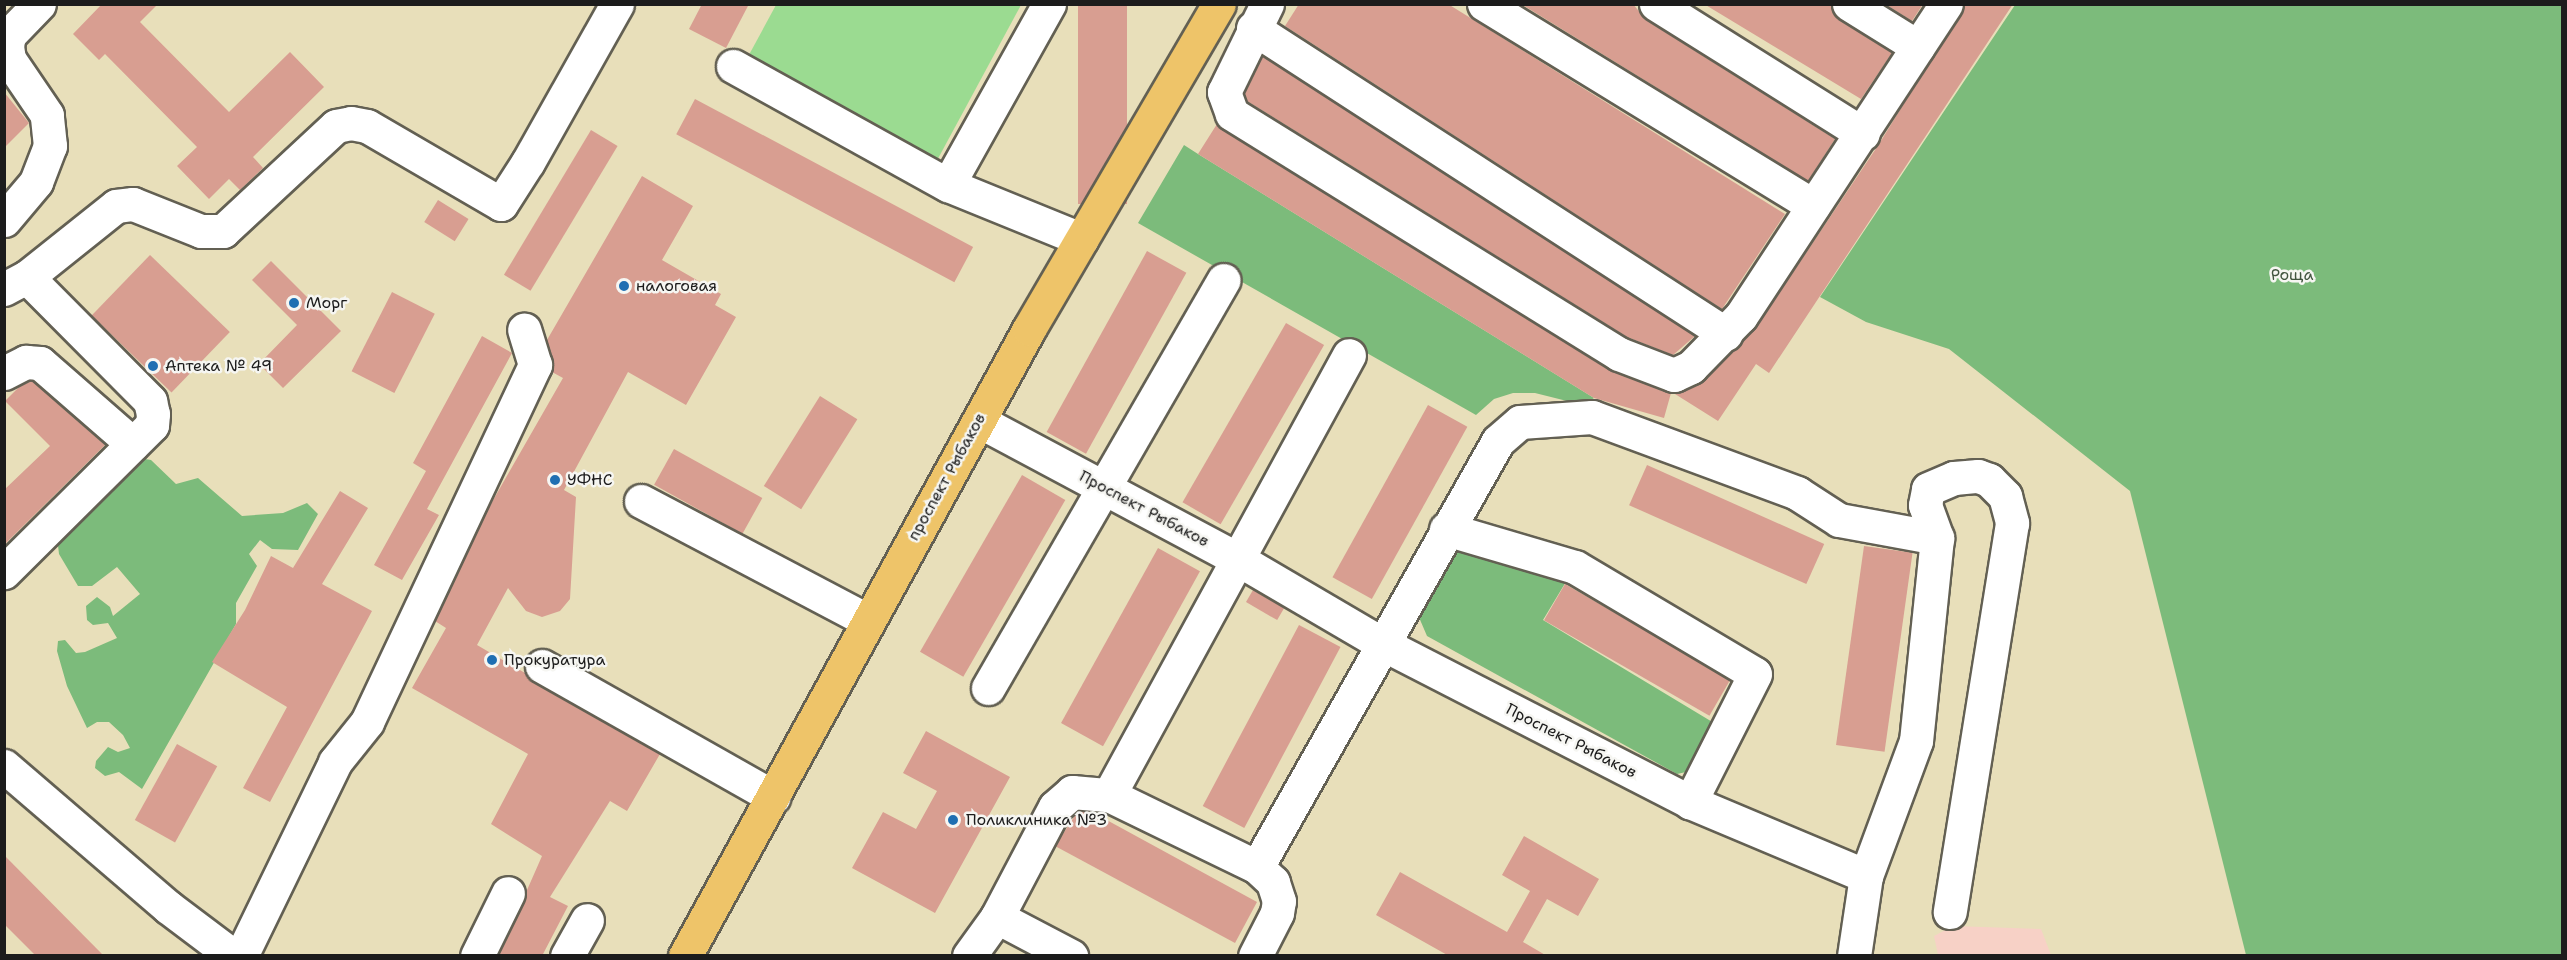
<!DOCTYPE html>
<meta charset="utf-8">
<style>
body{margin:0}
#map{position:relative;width:2567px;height:960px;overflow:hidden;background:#e8dfba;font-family:"Shantell Sans",sans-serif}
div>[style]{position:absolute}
.built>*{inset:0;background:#f7d1c6}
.green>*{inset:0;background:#9bdb91}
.forest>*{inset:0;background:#7cbb7b}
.building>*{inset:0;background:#d89e91;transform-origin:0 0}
.roads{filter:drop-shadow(2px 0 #636053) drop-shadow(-2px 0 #636053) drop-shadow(0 2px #636053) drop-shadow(0 -2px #636053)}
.minor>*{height:33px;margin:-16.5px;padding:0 16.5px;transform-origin:16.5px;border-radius:16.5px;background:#fff}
.major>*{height:33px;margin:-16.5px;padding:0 16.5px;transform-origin:16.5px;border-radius:16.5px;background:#eec469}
.dots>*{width:16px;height:16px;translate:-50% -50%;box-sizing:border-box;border:3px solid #f6f6f2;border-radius:50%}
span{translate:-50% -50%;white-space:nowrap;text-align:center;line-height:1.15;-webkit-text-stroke:5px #f6f6f2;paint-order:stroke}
.park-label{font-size:16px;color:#42553f}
.poi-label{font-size:16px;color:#1c1c1c}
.left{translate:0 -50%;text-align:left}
.street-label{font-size:16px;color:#1c1c1c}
.frame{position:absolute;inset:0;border:6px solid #1c1c1c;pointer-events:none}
</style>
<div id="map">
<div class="built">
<div style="clip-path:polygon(1953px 926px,2041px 929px,2051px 955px,1938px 955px,1934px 936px)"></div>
</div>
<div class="green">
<div style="clip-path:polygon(776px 5px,1021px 5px,934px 166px,744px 64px)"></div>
</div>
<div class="forest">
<div style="clip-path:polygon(2015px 5px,2562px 5px,2562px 955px,2246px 955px,2130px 491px,1949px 349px,1866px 322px,1820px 297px)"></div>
<div style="clip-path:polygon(1184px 145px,1198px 154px,1594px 398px,1583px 405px,1535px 393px,1513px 393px,1494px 399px,1476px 415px,1138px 223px)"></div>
<div style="clip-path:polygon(139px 458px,151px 460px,176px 484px,198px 478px,242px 516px,283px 513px,307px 503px,318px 514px,298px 550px,272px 549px,260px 540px,249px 554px,257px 566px,236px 603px,236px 624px,142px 789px,119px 772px,105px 776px,95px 768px,96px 761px,108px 747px,118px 752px,130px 748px,123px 735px,109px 722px,97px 722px,87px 728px,67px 686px,57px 651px,58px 641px,65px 640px,76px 653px,85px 652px,117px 638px,108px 623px,93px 625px,87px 620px,86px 606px,97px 597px,110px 607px,113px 616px,140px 594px,117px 567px,92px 586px,78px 586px,59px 554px,57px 537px)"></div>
<div style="clip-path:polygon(1453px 547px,1567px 580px,1543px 620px,1714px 723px,1686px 772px,1677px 774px,1427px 636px,1418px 615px)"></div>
</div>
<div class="building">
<div style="clip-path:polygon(102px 4px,158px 4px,140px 22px,229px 112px,290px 52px,324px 87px,253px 157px,263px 168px,240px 190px,229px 179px,209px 199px,177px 166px,197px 147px,105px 54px,99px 60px,73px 34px)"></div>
<div style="clip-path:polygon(702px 4px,749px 4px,726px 48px,689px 29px)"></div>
<div style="left:1078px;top:4px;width:49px;height:200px"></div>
<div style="clip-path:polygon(1299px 4px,1448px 4px,1785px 214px,1722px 309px,1285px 26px)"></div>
<div style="clip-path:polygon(1521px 4px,1633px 4px,1646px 20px,1835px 139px,1808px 181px)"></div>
<div style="clip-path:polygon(1704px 4px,1830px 4px,1839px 20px,1892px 53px,1861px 99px)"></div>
<div style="clip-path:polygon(1885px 4px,1923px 4px,1912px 21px)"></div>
<div style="clip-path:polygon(1965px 4px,2013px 4px,1769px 373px,1756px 364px,1718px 421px,1675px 394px,1704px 380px,1757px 326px,1879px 144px)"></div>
<div style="clip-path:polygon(1262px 56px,1695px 336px,1673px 355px,1627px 337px,1247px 101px,1244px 93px)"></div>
<div style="clip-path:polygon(4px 92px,29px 123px,4px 148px)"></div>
<div style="left:695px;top:99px;width:315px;height:40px;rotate:28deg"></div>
<div style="clip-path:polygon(1217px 124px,1609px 370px,1671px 393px,1664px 418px,1594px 398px,1198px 154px)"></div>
<div style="left:591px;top:130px;width:31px;height:169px;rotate:31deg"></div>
<div style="clip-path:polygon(642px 176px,693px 206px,662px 260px,721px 294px,715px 305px,736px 317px,686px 405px,628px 372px,564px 490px,576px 497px,570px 599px,560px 611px,542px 617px,526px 611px,508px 588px,477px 645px,525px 673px,533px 682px,660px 754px,627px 811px,610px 801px,550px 897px,568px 906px,542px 956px,498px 956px,542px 856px,491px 824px,528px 754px,412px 688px,446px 628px,435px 621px,488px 509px,563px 378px,552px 372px,547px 340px)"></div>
<div style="left:438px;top:200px;width:36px;height:26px;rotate:32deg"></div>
<div style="left:1147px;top:251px;width:45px;height:207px;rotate:29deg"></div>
<div style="left:150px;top:255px;width:111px;height:84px;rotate:44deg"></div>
<div style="clip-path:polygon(271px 261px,341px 331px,283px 388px,259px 364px,297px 325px,252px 280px)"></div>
<div style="left:392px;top:292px;width:48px;height:89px;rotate:27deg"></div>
<div style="left:1286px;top:323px;width:44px;height:207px;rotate:30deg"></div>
<div style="clip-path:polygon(482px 336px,512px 353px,427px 509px,439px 515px,402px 580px,374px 565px,426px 471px,413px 463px)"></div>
<div style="clip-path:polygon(32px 381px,105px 445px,4px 545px,4px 490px,50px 446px,5px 401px,20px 386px)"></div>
<div style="left:820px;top:396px;width:44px;height:106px;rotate:32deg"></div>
<div style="left:1428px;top:405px;width:45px;height:197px;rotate:29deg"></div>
<div style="left:674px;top:449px;width:101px;height:41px;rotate:29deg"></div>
<div style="left:1647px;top:465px;width:194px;height:44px;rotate:24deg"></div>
<div style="left:1022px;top:475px;width:50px;height:204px;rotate:30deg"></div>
<div style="clip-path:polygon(340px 491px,368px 508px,322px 584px,372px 611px,270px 802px,243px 788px,287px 707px,212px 662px,245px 610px,271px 556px,293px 568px)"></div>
<div style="left:1864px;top:546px;width:49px;height:201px;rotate:8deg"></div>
<div style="left:1158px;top:548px;width:48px;height:200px;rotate:29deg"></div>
<div style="left:1565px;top:584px;width:191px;height:42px;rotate:30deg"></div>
<div style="left:1253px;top:590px;width:36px;height:14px;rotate:30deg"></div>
<div style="left:1299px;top:625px;width:47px;height:205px;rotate:28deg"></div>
<div style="clip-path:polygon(926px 731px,1010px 777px,935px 913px,852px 868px,883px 812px,916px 829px,937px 791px,903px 773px)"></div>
<div style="left:177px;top:744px;width:46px;height:87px;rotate:29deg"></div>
<div style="clip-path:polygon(1078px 811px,1092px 812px,1257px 902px,1235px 943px,1055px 846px)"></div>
<div style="clip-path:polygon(1524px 836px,1599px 879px,1578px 916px,1547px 899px,1523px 942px,1547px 956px,1449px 956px,1376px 915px,1400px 872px,1507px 932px,1530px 891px,1502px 875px)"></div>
<div style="clip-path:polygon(4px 855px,104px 956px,36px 956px,4px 924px)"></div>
</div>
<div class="roads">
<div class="minor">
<div style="left:1049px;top:4px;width:207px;rotate:119.2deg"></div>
<div style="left:948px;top:185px;width:144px;rotate:22.1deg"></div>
<div style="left:1267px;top:4px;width:98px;rotate:116deg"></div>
<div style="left:1224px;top:92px;width:23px;rotate:70deg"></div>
<div style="left:1232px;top:114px;width:455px;rotate:31.8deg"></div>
<div style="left:1619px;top:354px;width:59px;rotate:20.9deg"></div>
<div style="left:1674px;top:375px;width:19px;rotate:-25deg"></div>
<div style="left:1691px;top:367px;width:71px;rotate:-45.6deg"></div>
<div style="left:1741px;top:316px;width:373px;rotate:-56.7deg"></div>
<div style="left:1484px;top:4px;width:386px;rotate:31.5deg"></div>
<div style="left:1656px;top:4px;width:244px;rotate:32.1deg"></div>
<div style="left:1849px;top:4px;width:81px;rotate:31.9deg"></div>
<div style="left:1253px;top:28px;width:563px;rotate:32.9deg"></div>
<div style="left:733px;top:66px;width:246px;rotate:29deg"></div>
<div style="left:4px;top:220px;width:50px;rotate:-49.9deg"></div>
<div style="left:36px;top:182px;width:39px;rotate:-69deg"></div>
<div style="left:50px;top:146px;width:31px;rotate:-96deg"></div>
<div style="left:47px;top:115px;width:68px;rotate:-124.2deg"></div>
<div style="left:9px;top:59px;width:13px;rotate:-99deg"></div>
<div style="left:7px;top:46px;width:11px;rotate:-80deg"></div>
<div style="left:9px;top:35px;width:43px;rotate:-45.9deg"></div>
<div style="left:27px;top:277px;width:114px;rotate:-38.6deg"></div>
<div style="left:116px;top:206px;width:17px;rotate:-7deg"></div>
<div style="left:133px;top:204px;width:73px;rotate:21.7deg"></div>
<div style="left:201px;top:231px;width:22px"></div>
<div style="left:223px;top:231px;width:154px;rotate:-42.9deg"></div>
<div style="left:336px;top:126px;width:15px;rotate:-11deg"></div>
<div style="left:351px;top:123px;width:16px;rotate:11deg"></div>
<div style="left:367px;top:126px;width:155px;rotate:30.2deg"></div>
<div style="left:501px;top:204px;width:50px;rotate:-57.3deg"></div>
<div style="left:528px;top:162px;width:181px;rotate:-60.6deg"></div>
<div style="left:4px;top:289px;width:26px;rotate:-28deg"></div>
<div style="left:27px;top:277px;width:175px;rotate:45.2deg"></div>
<div style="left:150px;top:401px;width:13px;rotate:77deg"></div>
<div style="left:153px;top:414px;width:11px;rotate:95deg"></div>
<div style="left:152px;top:425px;width:209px;rotate:135.2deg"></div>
<div style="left:4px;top:373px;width:25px;rotate:-27deg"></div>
<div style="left:26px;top:362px;width:14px;rotate:4deg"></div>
<div style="left:40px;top:363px;width:123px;rotate:41.1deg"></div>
<div style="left:979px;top:421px;width:291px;rotate:28.1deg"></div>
<div style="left:1236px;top:558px;width:168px;rotate:30.4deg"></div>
<div style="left:1381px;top:643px;width:348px;rotate:27.2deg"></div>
<div style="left:1690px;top:802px;width:191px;rotate:22.8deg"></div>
<div style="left:1866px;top:876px;width:144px;rotate:-69.7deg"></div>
<div style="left:1916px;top:741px;width:204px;rotate:-84.1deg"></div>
<div style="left:1937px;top:538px;width:35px;rotate:-110deg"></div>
<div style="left:1925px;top:505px;width:16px;rotate:-79deg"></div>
<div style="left:1928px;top:489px;width:28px;rotate:-23deg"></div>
<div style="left:1954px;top:478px;width:24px;rotate:-5deg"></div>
<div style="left:1978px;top:476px;width:12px;rotate:20deg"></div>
<div style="left:1989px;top:480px;width:23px;rotate:45deg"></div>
<div style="left:2005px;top:496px;width:28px;rotate:75deg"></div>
<div style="left:2012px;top:523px;width:394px;rotate:99.1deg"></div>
<div style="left:641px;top:501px;width:255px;rotate:27.8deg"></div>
<div style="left:1446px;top:529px;width:134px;rotate:16.4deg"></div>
<div style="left:1575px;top:567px;width:209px;rotate:30.7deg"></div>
<div style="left:1755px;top:674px;width:144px;rotate:116.9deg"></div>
<div style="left:542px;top:666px;width:266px;rotate:29.5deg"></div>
<div style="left:988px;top:688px;width:471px;rotate:-60deg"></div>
<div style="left:4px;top:766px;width:216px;rotate:40.7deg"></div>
<div style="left:168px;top:907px;width:81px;rotate:37deg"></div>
<div style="left:1257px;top:867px;width:165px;rotate:-154.1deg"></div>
<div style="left:1109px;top:795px;width:501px;rotate:-61.39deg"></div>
<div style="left:997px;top:917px;width:84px;rotate:27.8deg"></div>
<div style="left:241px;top:956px;width:216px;rotate:-64.1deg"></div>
<div style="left:335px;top:762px;width:51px;rotate:-51.3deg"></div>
<div style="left:367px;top:722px;width:395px;rotate:-64.8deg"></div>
<div style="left:535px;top:365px;width:37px;rotate:-107deg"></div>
<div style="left:477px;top:956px;width:70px;rotate:-63.8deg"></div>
<div style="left:567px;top:956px;width:41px;rotate:-60.9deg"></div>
<div style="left:969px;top:956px;width:48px;rotate:-54.3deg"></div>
<div style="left:997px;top:917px;width:124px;rotate:-62.2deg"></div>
<div style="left:1055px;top:807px;width:23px;rotate:-41deg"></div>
<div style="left:1072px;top:792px;width:37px;rotate:5deg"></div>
<div style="left:1255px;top:956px;width:48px;rotate:-62.9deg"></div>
<div style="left:1277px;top:913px;width:12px;rotate:-81deg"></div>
<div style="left:1279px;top:901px;width:20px;rotate:-108deg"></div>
<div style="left:1273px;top:882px;width:22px;rotate:-137deg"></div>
<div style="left:1257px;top:867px;width:489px;rotate:-60.5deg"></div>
<div style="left:1498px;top:441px;width:29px;rotate:-41deg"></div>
<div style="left:1520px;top:422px;width:72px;rotate:-4deg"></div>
<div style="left:1592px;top:417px;width:219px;rotate:20.3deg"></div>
<div style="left:1797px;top:493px;width:50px;rotate:32.7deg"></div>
<div style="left:1839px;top:520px;width:100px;rotate:10.4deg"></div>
<div style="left:1854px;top:956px;width:81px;rotate:-81.5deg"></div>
</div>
<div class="major">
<div style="left:685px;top:956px;width:715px;rotate:-61.25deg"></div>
<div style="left:1029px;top:329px;width:376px;rotate:-59.7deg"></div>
</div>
</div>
<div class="dots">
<div style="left:624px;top:286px;background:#1f6fb2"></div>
<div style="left:294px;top:303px;background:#1f6fb2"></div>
<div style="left:153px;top:366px;background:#1f6fb2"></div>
<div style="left:555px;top:480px;background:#1f6fb2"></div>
<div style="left:492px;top:660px;background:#1f6fb2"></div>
<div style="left:953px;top:820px;background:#1f6fb2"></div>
</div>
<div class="park-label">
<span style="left:2292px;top:275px">Роща</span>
</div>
<div class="poi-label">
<span class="left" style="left:636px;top:286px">налоговая</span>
<span class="left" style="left:306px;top:303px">Морг</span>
<span class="left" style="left:165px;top:366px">Аптека № 49</span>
<span class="left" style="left:567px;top:480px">УФНС</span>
<span class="left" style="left:504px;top:660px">Прокуратура</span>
<span class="left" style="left:966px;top:820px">Поликлиника №3</span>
</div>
<div class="street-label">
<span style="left:947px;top:477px;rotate:-61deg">проспект Рыбаков</span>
<span style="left:1144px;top:509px;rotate:28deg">Проспект Рыбаков</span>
<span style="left:1571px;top:741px;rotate:27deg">Проспект Рыбаков</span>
</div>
<div class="frame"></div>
</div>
